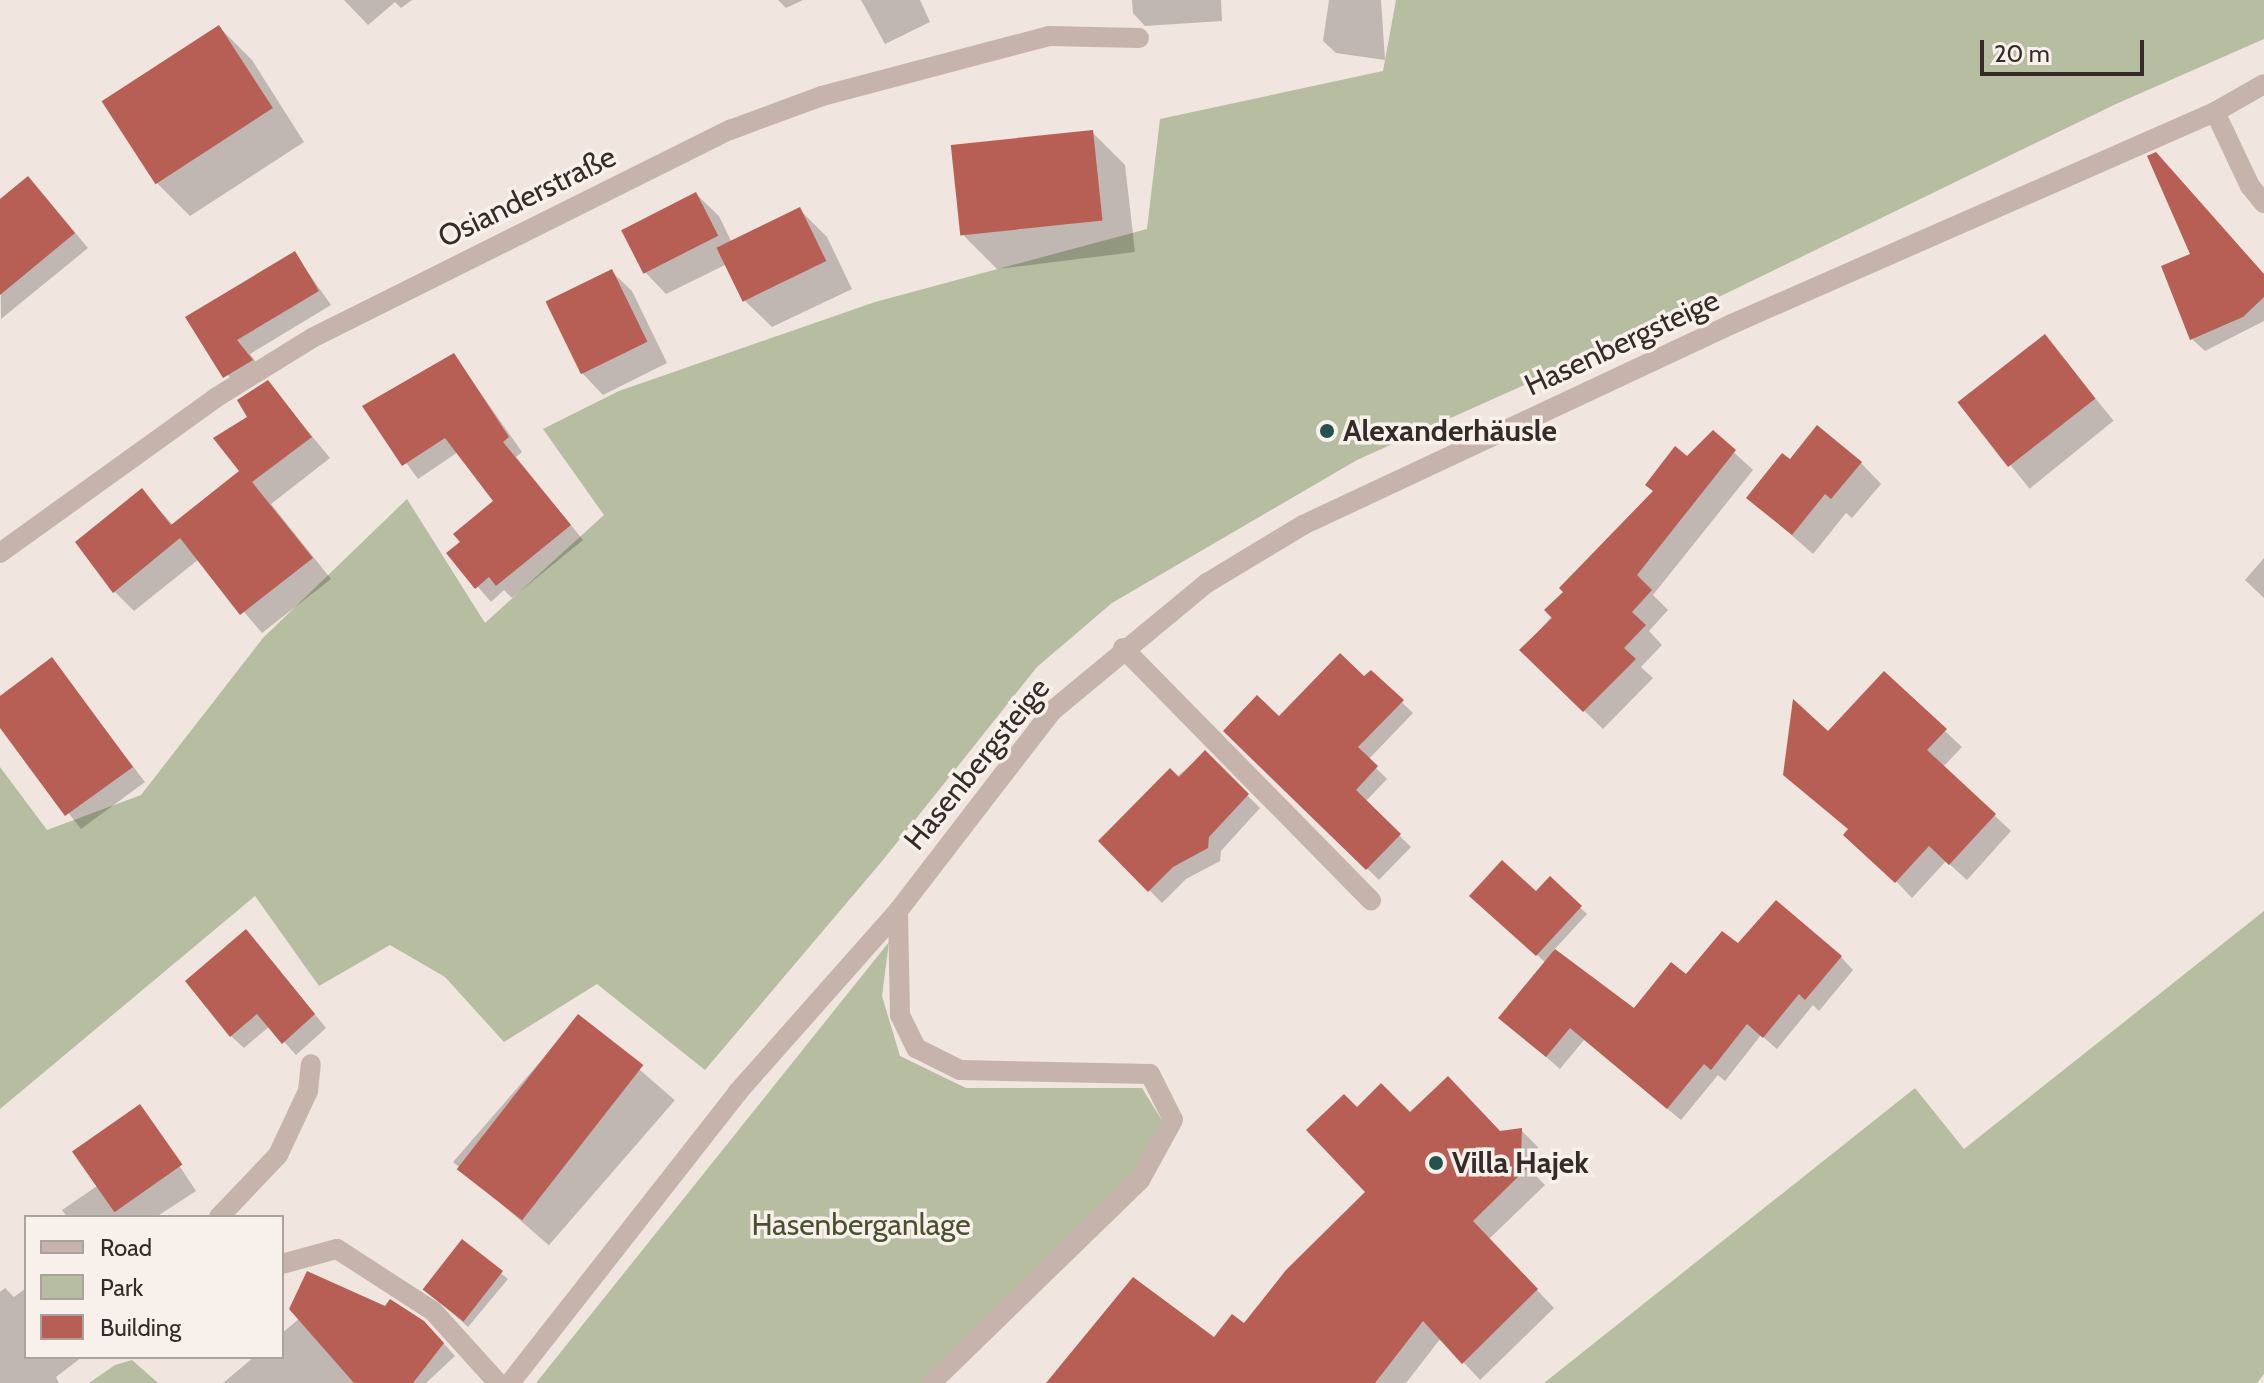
<!DOCTYPE html>
<meta charset="utf-8">
<style>
body{margin:0}
#map{position:relative;width:2264px;height:1383px;overflow:hidden;background:#f0e5df;font-family:Cabin,sans-serif}
div>[style]{position:absolute}
.green>*{inset:0;background:#b7bda0}
.shadow>*{inset:0;background:#0003;transform-origin:0 0}
.building>*{inset:0;background:#b75f55;transform-origin:0 0}
.minor>*{height:20px;margin:-10px;padding:0 10px;transform-origin:10px;border-radius:10px;background:#c6b4ac}
.dots>*{width:22px;height:22px;translate:-50% -50%;box-sizing:border-box;border:4px solid #f8f0ea;border-radius:50%}
span{translate:-50% -50%;white-space:nowrap;text-align:center;line-height:1.15;-webkit-text-stroke:7px #f8f0ea;paint-order:stroke}
.street-label{font-size:30px;color:#352c2a}
.poi-label{font-size:30px;color:#352c2a;font-weight:700}
.left{translate:0 -50%;text-align:left}
.park-label{font-size:30px;color:#495131}
.legend{position:absolute;left:24px;top:1215px;width:260px;height:144px;box-sizing:border-box;background:#f8f0ea;border:2px solid #aaa29d;margin:0;padding:10px 14px;list-style:none;font-size:24px;color:#352c2a}
.legend li{display:flex;align-items:center;gap:16px;height:40px}
.legend b{width:40px;border:2px solid #aaa29d}
.scale{position:absolute;left:1980px;top:40px;width:164px;height:36px;box-sizing:border-box;border:4px solid #352c2a;border-top:0;padding-left:10px;font-size:24px;line-height:28px;white-space:nowrap;color:#352c2a;-webkit-text-stroke:6px #f8f0ea;paint-order:stroke}
</style>
<div id="map">
<div class="green">
<div style="clip-path:polygon(1396px 0,2264px 0,2264px 39px,2116px 104px,1694px 309px,1357px 460px,1112px 603px,1037px 667px,883px 860px,705px 1070px,597px 984px,504px 1042px,445px 977px,390px 945px,319px 986px,255px 896px,0 1109px,0 767px,47px 830px,141px 795px,263px 638px,407px 499px,485px 623px,604px 515px,543px 429px,619px 391px,875px 302px,1147px 229px,1160px 119px,1383px 71px)"></div>
<div style="clip-path:polygon(2264px 911px,2264px 1374px,2257px 1383px,1544px 1383px,1915px 1088px,1964px 1149px)"></div>
<div style="clip-path:polygon(889px 942px,882px 996px,900px 1056px,966px 1088px,1142px 1088px,1163px 1122px,1135px 1172px,926px 1383px,536px 1383px)"></div>
<div style="clip-path:polygon(132px 1360px,158px 1383px,89px 1383px,115px 1365px)"></div>
</div>
<div class="shadow">
<div style="clip-path:polygon(344px 0,412px 0,401px 8px,395px 2px,368px 25px)"></div>
<div style="clip-path:polygon(778px 0,803px 0,786px 8px)"></div>
<div style="clip-path:polygon(861px 0,920px 0,930px 22px,885px 44px)"></div>
<div style="clip-path:polygon(1132px 0,1221px 0,1222px 21px,1145px 26px,1133px 13px)"></div>
<div style="clip-path:polygon(1329px 0,1381px 0,1385px 60px,1336px 53px,1323px 41px)"></div>
<div style="clip-path:polygon(219px 27px,252px 60px,304px 142px,190px 216px,157px 183px)"></div>
<div style="clip-path:polygon(1092px 132px,1125px 165px,1135px 252px,997px 269px,964px 236px)"></div>
<div style="clip-path:polygon(42px 193px,88px 248px,1px 319px,0 202px)"></div>
<div style="clip-path:polygon(696px 194px,719px 216px,732px 243px,800px 210px,827px 237px,852px 289px,772px 327px,744px 300px,727px 264px,666px 294px,644px 271px,623px 230px)"></div>
<div style="clip-path:polygon(295px 254px,331px 305px,250px 354px,265px 374px,239px 391px,188px 317px)"></div>
<div style="clip-path:polygon(611px 271px,632px 291px,667px 363px,603px 395px,583px 374px)"></div>
<div style="clip-path:polygon(2264px 275px,2264px 321px,2205px 351px,2192px 339px)"></div>
<div style="left:2045px;top:336px;width:109px;height:108px;rotate:51deg"></div>
<div style="clip-path:polygon(454px 355px,522px 452px,516px 457px,583px 540px,512px 598px,504px 590px,491px 602px,449px 553px,496px 502px,458px 452px,418px 479px,365px 406px)"></div>
<div style="clip-path:polygon(268px 383px,330px 458px,271px 504px,331px 579px,262px 633px,199px 559px,134px 611px,114px 591px,142px 491px,173px 525px,242px 471px,250px 418px)"></div>
<div style="clip-path:polygon(1713px 433px,1753px 470px,1653px 595px,1668px 610px,1649px 631px,1662px 645px,1641px 667px,1653px 678px,1603px 729px,1522px 650px)"></div>
<div style="clip-path:polygon(1790px 461px,1861px 463px,1881px 484px,1852px 518px,1846px 513px,1813px 554px,1748px 497px)"></div>
<div style="clip-path:polygon(2264px 558px,2264px 598px,2245px 580px)"></div>
<div style="clip-path:polygon(52px 660px,145px 782px,81px 829px,0 725px,0 717px)"></div>
<div style="clip-path:polygon(1371px 673px,1413px 713px,1368px 760px,1387px 779px,1365px 802px,1411px 847px,1379px 880px,1226px 731px,1279px 718px)"></div>
<div style="clip-path:polygon(1884px 674px,1962px 747px,1943px 767px,2011px 831px,1967px 880px,1946px 861px,1912px 898px,1854px 837px,1828px 734px)"></div>
<div style="clip-path:polygon(1205px 753px,1260px 808px,1221px 851px,1220px 861px,1186px 879px,1162px 903px,1101px 841px)"></div>
<div style="clip-path:polygon(1550px 879px,1587px 914px,1553px 951px,1634px 1010px,1738px 946px,1841px 957px,1853px 970px,1819px 1011px,1813px 1005px,1777px 1049px,1761px 1035px,1725px 1081px,1718px 1075px,1681px 1120px,1584px 1040px,1560px 1069px,1501px 1018px,1546px 963px,1478px 902px,1536px 894px)"></div>
<div style="clip-path:polygon(258px 944px,326px 1028px,296px 1055px,270px 1026px,244px 1048px,231px 1036px)"></div>
<div style="left:579px;top:1017px;width:127px;height:192px;rotate:41deg"></div>
<div style="clip-path:polygon(140px 1106px,196px 1191px,156px 1217px,67px 1217px,62px 1210px,97px 1186px,103px 1131px)"></div>
<div style="clip-path:polygon(1358px 1110px,1500px 1133px,1521px 1130px,1538px 1147px,1537px 1177px,1545px 1185px,1489px 1239px,1554px 1308px,1480px 1380px,1441px 1338px,1406px 1383px,1086px 1383px,1245px 1326px,1368px 1192px)"></div>
<div style="clip-path:polygon(462px 1242px,508px 1279px,468px 1327px,432px 1295px)"></div>
<div style="clip-path:polygon(306px 1274px,386px 1308px,437px 1336px,455px 1356px,426px 1383px,223px 1383px,254px 1357px,282px 1357px,282px 1333px,300px 1318px,292px 1309px)"></div>
<div style="clip-path:polygon(5px 1288px,14px 1297px,26px 1288px,26px 1357px,82px 1357px,56px 1377px,59px 1383px,0 1383px,0 1292px)"></div>
</div>
<div class="building">
<div style="left:219px;top:25px;width:99px;height:140px;rotate:57deg"></div>
<div style="left:1093px;top:130px;width:91px;height:143px;rotate:84deg"></div>
<div style="clip-path:polygon(2156px 152px,2264px 274px,2264px 297px,2243px 317px,2190px 340px,2161px 266px,2190px 254px,2147px 156px)"></div>
<div style="clip-path:polygon(28px 176px,75px 233px,0 295px,0 199px)"></div>
<div style="left:696px;top:192px;width:49px;height:84px;rotate:63deg"></div>
<div style="left:800px;top:207px;width:60px;height:93px;rotate:64deg"></div>
<div style="clip-path:polygon(295px 251px,319px 291px,237px 340px,253px 360px,223px 378px,185px 317px)"></div>
<div style="left:612px;top:269px;width:81px;height:74px;rotate:64deg"></div>
<div style="left:2045px;top:334px;width:82px;height:111px;rotate:52deg"></div>
<div style="clip-path:polygon(454px 353px,509px 437px,503px 442px,571px 525px,496px 586px,489px 577px,475px 589px,446px 553px,460px 542px,453px 534px,493px 501px,445px 438px,402px 466px,362px 406px)"></div>
<div style="clip-path:polygon(268px 380px,312px 437px,252px 482px,313px 558px,240px 615px,180px 538px,113px 593px,75px 542px,142px 488px,171px 525px,239px 471px,213px 438px,247px 417px,237px 400px)"></div>
<div style="clip-path:polygon(1817px 425px,1862px 462px,1831px 499px,1825px 494px,1792px 535px,1746px 498px,1782px 453px,1790px 459px)"></div>
<div style="clip-path:polygon(1713px 430px,1736px 450px,1637px 575px,1652px 590px,1632px 612px,1646px 625px,1624px 648px,1636px 659px,1583px 712px,1519px 650px,1552px 618px,1544px 610px,1563px 592px,1559px 588px,1653px 491px,1645px 485px,1675px 446px,1687px 456px)"></div>
<div style="clip-path:polygon(1340px 653px,1364px 676px,1371px 670px,1404px 700px,1358px 747px,1378px 766px,1356px 790px,1401px 834px,1366px 870px,1223px 731px,1257px 695px,1279px 716px)"></div>
<div style="clip-path:polygon(52px 657px,133px 767px,65px 816px,0 728px,0 696px)"></div>
<div style="clip-path:polygon(1884px 671px,1947px 729px,1927px 750px,1996px 814px,1949px 865px,1929px 846px,1895px 883px,1843px 835px,1848px 829px,1783px 775px,1793px 699px,1828px 731px)"></div>
<div style="clip-path:polygon(1205px 750px,1249px 794px,1209px 837px,1208px 848px,1173px 867px,1148px 892px,1098px 841px,1170px 768px,1179px 777px)"></div>
<div style="clip-path:polygon(1502px 860px,1536px 891px,1550px 876px,1582px 906px,1536px 956px,1469px 896px)"></div>
<div style="clip-path:polygon(1776px 900px,1842px 956px,1805px 1000px,1799px 994px,1763px 1038px,1747px 1024px,1711px 1070px,1704px 1064px,1667px 1109px,1570px 1028px,1546px 1057px,1498px 1018px,1555px 949px,1634px 1008px,1671px 962px,1686px 974px,1722px 931px,1738px 943px)"></div>
<div style="clip-path:polygon(246px 929px,315px 1014px,282px 1044px,257px 1014px,230px 1037px,185px 981px)"></div>
<div style="left:578px;top:1014px;width:83px;height:197px;rotate:38deg"></div>
<div style="clip-path:polygon(1448px 1076px,1500px 1131px,1522px 1128px,1521px 1158px,1529px 1166px,1473px 1221px,1538px 1289px,1462px 1364px,1423px 1321px,1375px 1383px,1046px 1383px,1133px 1277px,1214px 1337px,1232px 1314px,1244px 1323px,1286px 1270px,1365px 1192px,1306px 1130px,1344px 1094px,1357px 1107px,1381px 1083px,1410px 1112px)"></div>
<div style="left:140px;top:1104px;width:74px;height:83px;rotate:55deg"></div>
<div style="left:462px;top:1239px;width:52px;height:64px;rotate:38deg"></div>
<div style="clip-path:polygon(307px 1271px,385px 1306px,390px 1299px,424px 1321px,444px 1343px,413px 1383px,354px 1383px,289px 1309px)"></div>
</div>
<div class="minor">
<div style="left:2215px;top:112px;width:82px;rotate:64.7deg"></div>
<div style="left:2250px;top:186px;width:22px;rotate:51deg"></div>
<div style="left:0;top:553px;width:267px;rotate:-35.7deg"></div>
<div style="left:217px;top:397px;width:112px;rotate:-31.8deg"></div>
<div style="left:312px;top:338px;width:467px;rotate:-26.5deg"></div>
<div style="left:730px;top:130px;width:98px;rotate:-20.3deg"></div>
<div style="left:822px;top:96px;width:235px;rotate:-14.8deg"></div>
<div style="left:1049px;top:36px;width:90px;rotate:1.3deg"></div>
<div style="left:1123px;top:648px;width:354px;rotate:45.5deg"></div>
<div style="left:898px;top:911px;width:104px;rotate:88.9deg"></div>
<div style="left:900px;top:1015px;width:37px;rotate:64deg"></div>
<div style="left:916px;top:1048px;width:49px;rotate:26.6deg"></div>
<div style="left:960px;top:1070px;width:190px;rotate:1.2deg"></div>
<div style="left:1150px;top:1074px;width:51px;rotate:63.4deg"></div>
<div style="left:1173px;top:1120px;width:68px;rotate:118.8deg"></div>
<div style="left:1140px;top:1180px;width:291px;rotate:135.8deg"></div>
<div style="left:219px;top:1217px;width:86px;rotate:-46.4deg"></div>
<div style="left:278px;top:1155px;width:71px;rotate:-64.9deg"></div>
<div style="left:308px;top:1091px;width:27px;rotate:-84deg"></div>
<div style="left:282px;top:1264px;width:57px;rotate:-15.3deg"></div>
<div style="left:337px;top:1249px;width:114px;rotate:32.9deg"></div>
<div style="left:433px;top:1311px;width:97px;rotate:47.9deg"></div>
<div style="left:510px;top:1383px;width:368px;rotate:-51.9deg"></div>
<div style="left:737px;top:1093px;width:243px;rotate:-48.5deg"></div>
<div style="left:898px;top:911px;width:252px;rotate:-52.4deg"></div>
<div style="left:1052px;top:711px;width:201px;rotate:-39.6deg"></div>
<div style="left:1207px;top:583px;width:112px;rotate:-31.1deg"></div>
<div style="left:1303px;top:525px;width:474px;rotate:-25.1deg"></div>
<div style="left:1732px;top:324px;width:527px;rotate:-23.7deg"></div>
<div style="left:2215px;top:112px;width:56px;rotate:-29.7deg"></div>
</div>
<div class="dots">
<div style="left:1327px;top:431px;background:#24524f"></div>
<div style="left:1436px;top:1163px;background:#24524f"></div>
</div>
<div class="street-label">
<span style="left:527px;top:197px;rotate:-26deg">Osianderstraße</span>
<span style="left:1622px;top:343px;rotate:-25deg">Hasenbergsteige</span>
<span style="left:977px;top:764px;rotate:-51deg">Hasenbergsteige</span>
</div>
<div class="poi-label">
<span class="left" style="left:1343px;top:431px">Alexanderhäusle</span>
<span class="left" style="left:1452px;top:1163px">Villa Hajek</span>
</div>
<div class="park-label">
<span style="left:861px;top:1225px">Hasenberganlage</span>
</div>
<ul class="legend">
<li><b style="height:10px;background:#c6b4ac"></b>Road</li>
<li><b style="height:22px;background:#b7bda0"></b>Park</li>
<li><b style="height:22px;background:#b75f55"></b>Building</li>
</ul>
<div class="scale">20 m</div>
</div>
